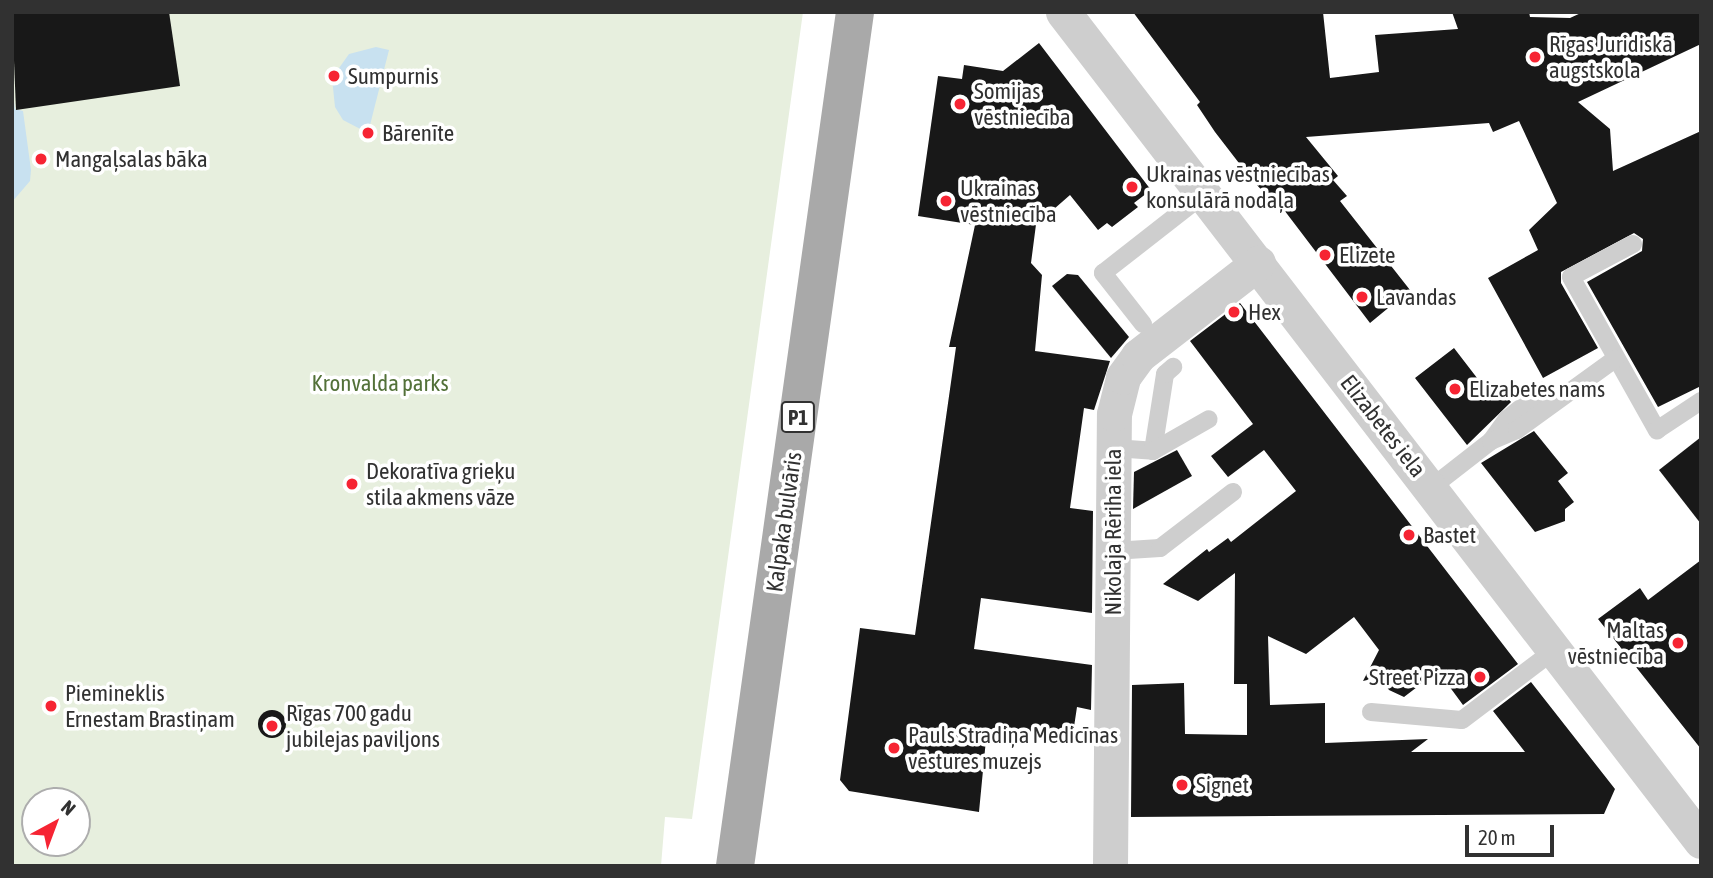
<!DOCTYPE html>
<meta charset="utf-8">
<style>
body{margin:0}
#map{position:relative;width:1713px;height:878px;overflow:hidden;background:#fff;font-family:"Asap Condensed",sans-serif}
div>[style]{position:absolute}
.green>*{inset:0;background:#e7efde}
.water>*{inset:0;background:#c8e1f0}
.building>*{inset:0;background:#181818}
.round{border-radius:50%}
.service>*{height:18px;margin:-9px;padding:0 9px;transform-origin:9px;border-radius:9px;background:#cecece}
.minor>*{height:35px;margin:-17.5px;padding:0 17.5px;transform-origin:17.5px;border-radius:17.5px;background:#cecece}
.primary>*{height:38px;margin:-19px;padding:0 19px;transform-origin:19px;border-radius:19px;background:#a9a9a9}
.dots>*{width:19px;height:19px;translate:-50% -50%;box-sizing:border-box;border:4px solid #fff;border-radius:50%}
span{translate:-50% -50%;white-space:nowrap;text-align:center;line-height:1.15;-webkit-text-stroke:7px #fff;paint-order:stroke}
.shield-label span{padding:2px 5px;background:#fff;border:2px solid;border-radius:5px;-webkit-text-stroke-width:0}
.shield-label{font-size:21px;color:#313131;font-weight:700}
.poi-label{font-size:23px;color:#313131}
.left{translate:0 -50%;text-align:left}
.right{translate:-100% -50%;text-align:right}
.park-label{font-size:23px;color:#537139}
.street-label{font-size:23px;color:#313131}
.frame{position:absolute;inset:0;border:14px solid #313131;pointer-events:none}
.north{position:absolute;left:21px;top:787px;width:70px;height:70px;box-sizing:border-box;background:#fff;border:2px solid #adadad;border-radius:50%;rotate:41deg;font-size:19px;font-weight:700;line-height:28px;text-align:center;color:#313131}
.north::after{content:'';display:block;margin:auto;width:24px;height:32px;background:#f62433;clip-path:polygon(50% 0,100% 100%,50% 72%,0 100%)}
.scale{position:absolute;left:1465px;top:825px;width:89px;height:32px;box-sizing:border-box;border:4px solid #313131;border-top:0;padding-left:9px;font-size:21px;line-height:24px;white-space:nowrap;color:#313131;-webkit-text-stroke:5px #fff;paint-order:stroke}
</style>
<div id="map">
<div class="green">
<div style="clip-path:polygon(evenodd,12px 12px,803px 12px,692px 819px,665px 817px,661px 866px,12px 866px,12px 12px,35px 801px,77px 801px,77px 843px,35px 843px,35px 801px)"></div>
</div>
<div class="water">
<div style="clip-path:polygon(376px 47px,389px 50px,368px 133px,343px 120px,335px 107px,332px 78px,349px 54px)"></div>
<div style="clip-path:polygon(12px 88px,15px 109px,23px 111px,31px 170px,30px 181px,12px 202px)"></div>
</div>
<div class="building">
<div style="clip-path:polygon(12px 12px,169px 12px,180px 86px,16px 110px)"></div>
<div style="clip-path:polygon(1133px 12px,1323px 12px,1330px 78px,1379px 72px,1375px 35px,1458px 29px,1452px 12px,1529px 12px,1530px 17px,1570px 18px,1583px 12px,1701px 12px,1701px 44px,1578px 102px,1610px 129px,1613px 171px,1701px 131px,1701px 386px,1658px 407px,1587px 282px,1642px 251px,1643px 239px,1634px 233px,1561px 272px,1561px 283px,1598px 348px,1543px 378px,1488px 278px,1538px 250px,1529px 230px,1557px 203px,1519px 121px,1493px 132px,1489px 123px,1306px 137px,1338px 176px,1333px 180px,1347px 196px,1340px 201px,1410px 290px,1370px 323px,1278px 202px,1275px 204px,1252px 180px,1215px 132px,1197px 105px,1200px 102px)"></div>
<div style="clip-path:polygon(1039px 43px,1151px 190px,1134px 203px,1138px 207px,1112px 227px,1107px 223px,1098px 230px,1070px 195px,1054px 209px,1038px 209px,1031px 263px,1042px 275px,1035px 351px,1110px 361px,1094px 410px,1084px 408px,1070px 508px,1093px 511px,1092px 613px,981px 598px,974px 649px,1092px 665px,1091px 710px,1077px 707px,1072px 740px,987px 729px,979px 812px,849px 791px,840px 780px,860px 628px,915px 635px,956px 347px,949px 347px,975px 225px,918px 216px,938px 76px,962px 79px,964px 65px,1003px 71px)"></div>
<div style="clip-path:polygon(1067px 274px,1078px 275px,1129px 337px,1111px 358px,1052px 286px)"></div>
<div style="clip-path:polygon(1240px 303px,1518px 664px,1463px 705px,1438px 671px,1404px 697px,1389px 690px,1380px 677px,1363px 681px,1379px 650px,1354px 617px,1306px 654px,1268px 636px,1270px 705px,1325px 703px,1325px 743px,1428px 739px,1411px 752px,1525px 752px,1493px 711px,1531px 682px,1615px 789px,1604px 814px,1131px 817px,1132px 685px,1184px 683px,1185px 734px,1247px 735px,1247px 684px,1234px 684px,1235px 573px,1198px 601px,1163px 584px,1207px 549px,1209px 552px,1228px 538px,1231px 542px,1296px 491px,1264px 450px,1228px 477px,1211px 456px,1253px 424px,1190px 341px)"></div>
<div style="clip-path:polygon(1454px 348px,1494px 400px,1503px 392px,1511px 402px,1467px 445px,1415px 378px)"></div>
<div style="clip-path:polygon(1534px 431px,1568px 473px,1558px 481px,1574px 502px,1565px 509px,1565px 521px,1535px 532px,1481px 463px)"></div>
<div style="clip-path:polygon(1701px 437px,1701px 524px,1659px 470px)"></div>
<div style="clip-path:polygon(1177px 450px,1192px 476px,1133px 509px,1134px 472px)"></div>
<div style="clip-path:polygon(1701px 560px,1701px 749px,1598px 619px,1640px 588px,1648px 600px)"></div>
<div class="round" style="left:258px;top:710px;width:28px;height:28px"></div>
</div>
<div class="service">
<div style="left:1633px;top:244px;width:70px;rotate:152deg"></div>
<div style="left:1571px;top:277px;width:176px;rotate:60.7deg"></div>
<div style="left:1657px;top:430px;width:53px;rotate:-33.4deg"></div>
<div style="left:1143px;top:324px;width:65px;rotate:-128.1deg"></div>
<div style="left:1103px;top:273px;width:128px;rotate:-38deg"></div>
<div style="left:1491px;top:441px;width:27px;rotate:-54deg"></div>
<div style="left:1507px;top:419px;width:45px;rotate:-38.7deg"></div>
<div style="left:1114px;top:448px;width:39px;rotate:4deg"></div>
<div style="left:1153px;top:451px;width:78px;rotate:-81.1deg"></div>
<div style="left:1165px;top:374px;width:11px;rotate:-41deg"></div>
<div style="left:1153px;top:451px;width:64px;rotate:-29.7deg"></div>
<div style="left:1432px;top:487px;width:75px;rotate:-37.9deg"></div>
<div style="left:1491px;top:441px;width:28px;rotate:-23deg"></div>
<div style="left:1517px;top:430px;width:121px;rotate:-35.9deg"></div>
<div style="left:1113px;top:551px;width:47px;rotate:-3.7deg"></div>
<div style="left:1160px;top:548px;width:92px;rotate:-37.5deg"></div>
<div style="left:1371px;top:712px;width:91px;rotate:5deg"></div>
<div style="left:1462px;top:720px;width:118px;rotate:-37.1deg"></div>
</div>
<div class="minor">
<div style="left:1063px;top:12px;width:1046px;rotate:52.42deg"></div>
<div style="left:1110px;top:866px;width:452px;rotate:-89.5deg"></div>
<div style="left:1114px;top:414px;width:38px;rotate:-76deg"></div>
<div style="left:1123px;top:377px;width:26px;rotate:-54deg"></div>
<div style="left:1138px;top:356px;width:152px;rotate:-37.8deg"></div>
</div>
<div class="primary">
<div style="left:735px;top:866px;width:862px;rotate:-82deg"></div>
</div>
<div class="dots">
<div style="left:1535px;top:57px;background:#f62433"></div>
<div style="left:334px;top:76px;background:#f62433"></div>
<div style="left:960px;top:104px;background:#f62433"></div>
<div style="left:368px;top:133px;background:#f62433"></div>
<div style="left:41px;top:159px;background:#f62433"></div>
<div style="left:1132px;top:187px;background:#f62433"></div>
<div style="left:946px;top:201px;background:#f62433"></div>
<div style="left:1325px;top:255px;background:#f62433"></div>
<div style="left:1362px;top:297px;background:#f62433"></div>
<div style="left:1234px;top:312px;background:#f62433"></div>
<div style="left:1455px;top:389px;background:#f62433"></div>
<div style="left:352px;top:484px;background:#f62433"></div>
<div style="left:1409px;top:535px;background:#f62433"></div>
<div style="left:1678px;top:643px;background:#f62433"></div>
<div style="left:1480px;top:677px;background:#f62433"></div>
<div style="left:51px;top:706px;background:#f62433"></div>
<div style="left:272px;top:726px;background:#f62433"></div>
<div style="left:894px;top:748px;background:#f62433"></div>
<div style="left:1182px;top:785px;background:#f62433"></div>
</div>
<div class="shield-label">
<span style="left:798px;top:417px">P1</span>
</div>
<div class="poi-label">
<span class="left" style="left:1549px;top:57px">Rīgas Juridiskā<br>augstskola</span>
<span class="left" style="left:348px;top:76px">Sumpurnis</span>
<span class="left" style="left:974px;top:104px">Somijas<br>vēstniecība</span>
<span class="left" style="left:382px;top:133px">Bārenīte</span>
<span class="left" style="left:55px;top:159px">Mangaļsalas bāka</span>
<span class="left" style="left:1146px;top:187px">Ukrainas vēstniecības<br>konsulārā nodaļa</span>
<span class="left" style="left:960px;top:201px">Ukrainas<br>vēstniecība</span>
<span class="left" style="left:1339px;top:255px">Elizete</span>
<span class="left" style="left:1376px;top:297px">Lavandas</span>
<span class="left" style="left:1248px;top:312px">Hex</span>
<span class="left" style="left:1469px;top:389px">Elizabetes nams</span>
<span class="left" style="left:366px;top:484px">Dekoratīva grieķu<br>stila akmens vāze</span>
<span class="left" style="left:1423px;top:535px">Bastet</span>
<span class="right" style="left:1664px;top:643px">Maltas<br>vēstniecība</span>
<span class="right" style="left:1466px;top:677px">Street Pizza</span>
<span class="left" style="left:65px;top:706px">Piemineklis<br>Ernestam Brastiņam</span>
<span class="left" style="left:286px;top:726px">Rīgas 700 gadu<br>jubilejas paviljons</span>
<span class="left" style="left:908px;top:748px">Pauls Stradiņa Medicīnas<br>vēstures muzejs</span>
<span class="left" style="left:1196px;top:785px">Signet</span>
</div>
<div class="park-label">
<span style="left:380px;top:383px">Kronvalda parks</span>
</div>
<div class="street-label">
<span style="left:1383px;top:426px;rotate:52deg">Elizabetes iela</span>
<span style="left:784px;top:522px;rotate:-82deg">Kalpaka bulvāris</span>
<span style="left:1113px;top:532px;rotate:-90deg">Nikolaja Rēriha iela</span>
</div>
<div class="frame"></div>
<div class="north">N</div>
<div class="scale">20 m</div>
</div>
